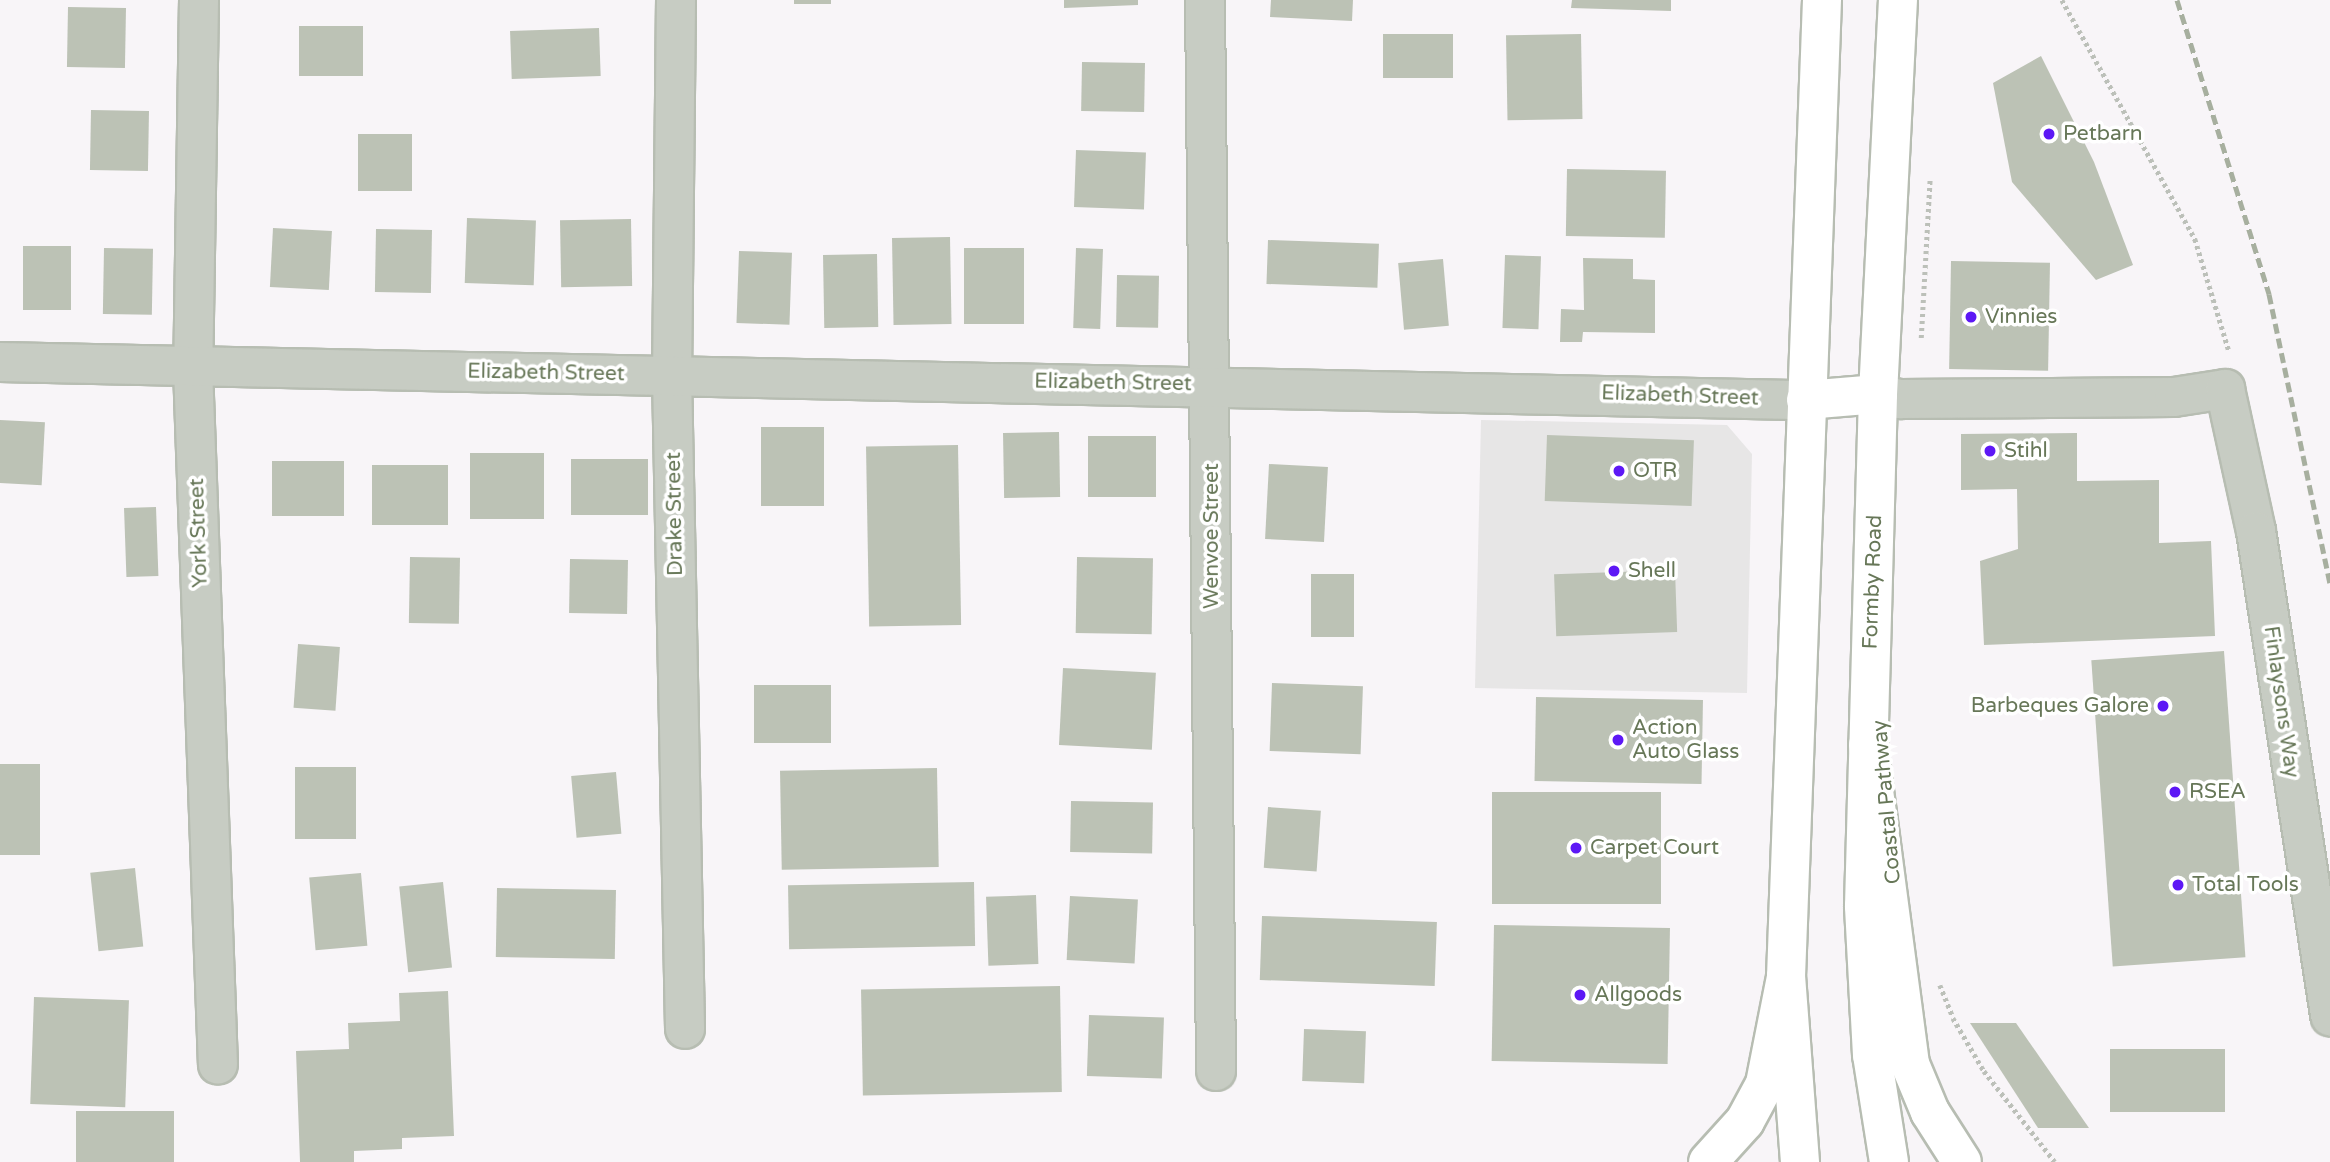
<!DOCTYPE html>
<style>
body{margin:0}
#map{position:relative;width:2330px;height:1162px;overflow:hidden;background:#f8f5f8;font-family:"Varela Round",sans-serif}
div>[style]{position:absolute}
.built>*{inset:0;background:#e7e6e6}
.building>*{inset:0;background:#bcc2b5;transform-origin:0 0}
.path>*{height:4.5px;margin-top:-2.25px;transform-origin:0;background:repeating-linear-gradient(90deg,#bcc0b9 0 3.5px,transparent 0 7px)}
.roads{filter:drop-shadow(2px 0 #b7bdb2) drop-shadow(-2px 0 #b7bdb2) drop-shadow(0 2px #b7bdb2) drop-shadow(0 -2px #b7bdb2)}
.minor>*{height:38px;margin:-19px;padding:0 19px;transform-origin:19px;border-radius:19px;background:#c7ccc3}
.major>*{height:38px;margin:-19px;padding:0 19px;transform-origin:19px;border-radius:19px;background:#fff}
.highway>*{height:38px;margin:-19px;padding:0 19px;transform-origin:19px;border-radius:19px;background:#fff}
.rail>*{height:5px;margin-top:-2.5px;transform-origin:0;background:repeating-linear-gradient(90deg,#a7af9f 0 10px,transparent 0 15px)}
.dots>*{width:19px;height:19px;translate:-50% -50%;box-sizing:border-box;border:4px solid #fff;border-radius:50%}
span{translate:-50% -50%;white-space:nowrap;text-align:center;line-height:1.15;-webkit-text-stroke:7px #fff;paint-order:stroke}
.poi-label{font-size:21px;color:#677758}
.left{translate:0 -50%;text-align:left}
.right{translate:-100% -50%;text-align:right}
.street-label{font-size:21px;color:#677758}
</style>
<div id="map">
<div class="built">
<div style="clip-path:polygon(1481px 420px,1727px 425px,1752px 454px,1747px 693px,1475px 688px)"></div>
</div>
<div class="building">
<div style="left:794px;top:0;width:37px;height:4px"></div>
<div style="clip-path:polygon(1064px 0,1138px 0,1138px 5px,1064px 8px)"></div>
<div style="clip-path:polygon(1271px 0,1353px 0,1352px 21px,1270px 17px)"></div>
<div style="clip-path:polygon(1572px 0,1671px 0,1671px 11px,1571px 8px)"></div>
<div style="left:68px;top:7px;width:58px;height:60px;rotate:1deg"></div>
<div style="left:363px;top:26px;width:50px;height:64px;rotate:90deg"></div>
<div style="left:599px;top:28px;width:48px;height:89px;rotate:88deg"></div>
<div style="left:1383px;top:34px;width:70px;height:44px"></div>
<div style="left:1581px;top:34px;width:85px;height:75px;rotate:89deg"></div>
<div style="clip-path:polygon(2041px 56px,2094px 162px,2133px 265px,2096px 280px,2012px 182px,1993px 83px)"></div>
<div style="left:1082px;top:62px;width:63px;height:49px;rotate:1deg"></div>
<div style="left:91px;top:110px;width:58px;height:60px;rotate:1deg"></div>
<div style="left:358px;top:134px;width:54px;height:57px"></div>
<div style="left:1076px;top:150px;width:70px;height:57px;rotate:2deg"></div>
<div style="left:1567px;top:169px;width:99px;height:67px;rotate:1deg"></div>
<div style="left:467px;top:218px;width:69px;height:65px;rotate:2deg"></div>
<div style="left:631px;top:219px;width:67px;height:71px;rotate:89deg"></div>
<div style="left:273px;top:228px;width:59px;height:59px;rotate:3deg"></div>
<div style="left:376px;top:229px;width:56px;height:63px;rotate:1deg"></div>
<div style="left:950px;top:237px;width:87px;height:58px;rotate:89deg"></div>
<div style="left:1268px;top:240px;width:111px;height:44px;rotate:2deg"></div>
<div style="left:23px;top:246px;width:48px;height:64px"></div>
<div style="left:104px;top:248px;width:49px;height:66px;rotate:1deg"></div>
<div style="left:964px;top:248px;width:60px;height:76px"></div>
<div style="left:1076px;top:248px;width:27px;height:80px;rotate:2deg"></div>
<div style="left:739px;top:251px;width:53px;height:72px;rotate:2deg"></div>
<div style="left:877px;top:254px;width:73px;height:54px;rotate:89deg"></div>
<div style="left:1505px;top:255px;width:36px;height:73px;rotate:2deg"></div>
<div style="clip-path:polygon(1583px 258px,1633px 259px,1633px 279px,1655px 280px,1655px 333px,1583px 332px,1582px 342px,1560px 342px,1561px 309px,1584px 310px)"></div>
<div style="left:1443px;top:259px;width:67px;height:45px;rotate:85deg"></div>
<div style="left:1951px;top:261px;width:99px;height:108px;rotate:1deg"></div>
<div style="left:1117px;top:275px;width:42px;height:52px;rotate:1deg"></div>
<div style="left:0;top:420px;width:45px;height:63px;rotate:3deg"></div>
<div style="left:761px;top:427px;width:63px;height:79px"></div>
<div style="left:1059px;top:432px;width:65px;height:56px;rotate:89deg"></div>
<div style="clip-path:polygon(2077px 433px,2077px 481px,2159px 480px,2159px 543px,2211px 541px,2215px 636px,1984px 645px,1980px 561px,2018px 549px,2017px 489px,1961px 490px,1961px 434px)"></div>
<div style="left:1547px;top:435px;width:147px;height:66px;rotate:2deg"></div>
<div style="left:1088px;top:436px;width:68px;height:61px"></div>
<div style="left:958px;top:445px;width:180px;height:92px;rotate:89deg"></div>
<div style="left:470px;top:453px;width:74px;height:66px"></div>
<div style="left:648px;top:459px;width:56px;height:77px;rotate:90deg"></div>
<div style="left:272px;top:461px;width:72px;height:55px"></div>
<div style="left:1269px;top:464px;width:59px;height:75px;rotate:3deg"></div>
<div style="left:372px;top:465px;width:76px;height:60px"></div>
<div style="left:156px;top:507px;width:69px;height:32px;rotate:88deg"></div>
<div style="left:410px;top:557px;width:50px;height:66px;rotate:1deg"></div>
<div style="left:1077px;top:557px;width:76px;height:76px;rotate:1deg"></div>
<div style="left:570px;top:559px;width:58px;height:54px;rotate:1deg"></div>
<div style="left:1675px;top:570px;width:62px;height:121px;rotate:88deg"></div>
<div style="left:1311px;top:574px;width:43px;height:63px"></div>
<div style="left:298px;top:644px;width:42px;height:64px;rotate:4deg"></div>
<div style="left:2224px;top:651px;width:307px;height:133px;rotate:86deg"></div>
<div style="left:1063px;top:668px;width:93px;height:77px;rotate:3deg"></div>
<div style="left:1272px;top:683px;width:91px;height:68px;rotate:2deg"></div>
<div style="left:754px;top:685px;width:77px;height:58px"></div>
<div style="left:1536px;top:697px;width:167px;height:84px;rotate:1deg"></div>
<div style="left:0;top:764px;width:40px;height:91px"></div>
<div style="left:295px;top:767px;width:61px;height:72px"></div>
<div style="left:937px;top:768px;width:99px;height:157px;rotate:89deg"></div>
<div style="left:616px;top:772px;width:62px;height:45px;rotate:85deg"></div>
<div style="left:1492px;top:792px;width:169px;height:112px"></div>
<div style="left:1071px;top:801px;width:82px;height:51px;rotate:1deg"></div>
<div style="left:1268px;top:807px;width:53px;height:61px;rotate:4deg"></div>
<div style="left:135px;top:868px;width:79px;height:45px;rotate:84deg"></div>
<div style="left:361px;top:873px;width:73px;height:52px;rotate:85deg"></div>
<div style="left:443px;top:882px;width:86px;height:44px;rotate:84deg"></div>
<div style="left:974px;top:882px;width:64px;height:186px;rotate:89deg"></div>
<div style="left:497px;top:888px;width:119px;height:69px;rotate:1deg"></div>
<div style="left:1036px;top:895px;width:69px;height:50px;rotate:88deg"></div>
<div style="left:1070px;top:896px;width:68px;height:64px;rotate:3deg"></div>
<div style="left:1262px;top:916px;width:175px;height:64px;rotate:2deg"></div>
<div style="left:1494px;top:925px;width:176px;height:136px;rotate:1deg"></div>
<div style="left:1060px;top:986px;width:106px;height:199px;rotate:89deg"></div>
<div style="clip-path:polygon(448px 991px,454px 1136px,402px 1138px,402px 1149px,354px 1151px,354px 1162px,300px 1162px,296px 1051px,349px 1049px,348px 1023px,400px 1021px,399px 993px)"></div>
<div style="left:34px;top:997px;width:95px;height:107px;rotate:2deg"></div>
<div style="left:1089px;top:1015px;width:75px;height:61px;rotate:2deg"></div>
<div style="clip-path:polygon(1970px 1023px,2016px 1023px,2089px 1128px,2038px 1128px)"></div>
<div style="left:1304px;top:1029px;width:62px;height:52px;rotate:2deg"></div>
<div style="left:2110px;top:1049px;width:115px;height:63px"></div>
<div style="left:76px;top:1111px;width:98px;height:51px"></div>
</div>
<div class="path">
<div style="left:2062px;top:0;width:274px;rotate:60.9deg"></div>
<div style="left:2195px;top:239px;width:117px;rotate:73.1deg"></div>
<div style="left:1921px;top:338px;width:159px;rotate:-86.8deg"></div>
<div style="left:1940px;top:985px;width:35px;rotate:68deg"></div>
<div style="left:1953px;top:1018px;width:61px;rotate:59.7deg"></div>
<div style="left:1984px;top:1071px;width:115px;rotate:52deg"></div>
</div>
<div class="roads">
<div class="minor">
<div style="left:199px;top:0;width:368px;rotate:90.9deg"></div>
<div style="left:193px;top:368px;width:697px;rotate:87.95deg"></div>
<div style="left:676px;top:0;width:375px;rotate:90.6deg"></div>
<div style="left:672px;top:375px;width:654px;rotate:88.86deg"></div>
<div style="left:1205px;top:0;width:1071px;rotate:89.41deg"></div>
<div style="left:0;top:362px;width:1806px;rotate:1.21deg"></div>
<div style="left:1878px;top:394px;width:23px;rotate:13deg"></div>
<div style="left:1900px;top:399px;width:274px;rotate:-0.4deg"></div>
<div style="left:2174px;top:397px;width:52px;rotate:-8.9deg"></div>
<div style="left:2225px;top:389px;width:145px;rotate:77.7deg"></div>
<div style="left:2256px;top:531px;width:491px;rotate:81.3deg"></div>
</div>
<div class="major">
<div style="left:1806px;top:400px;width:72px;rotate:-4.8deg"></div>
<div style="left:1800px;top:1162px;width:186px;rotate:-94.3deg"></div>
<div style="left:1786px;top:977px;width:978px;rotate:-87.89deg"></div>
<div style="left:1889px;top:1162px;width:108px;rotate:-99deg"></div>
<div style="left:1872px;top:1055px;width:149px;rotate:-93.1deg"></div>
<div style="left:1864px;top:906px;width:512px;rotate:-88.43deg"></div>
<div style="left:1878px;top:394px;width:395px;rotate:-87.1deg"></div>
</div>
<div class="highway">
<div style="left:1868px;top:745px;width:322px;rotate:82.5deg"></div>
<div style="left:1910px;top:1064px;width:52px;rotate:67.4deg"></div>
<div style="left:1930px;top:1112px;width:59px;rotate:57.4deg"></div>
<div style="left:1708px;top:1162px;width:55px;rotate:-47.9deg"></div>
<div style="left:1745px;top:1121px;width:42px;rotate:-61.6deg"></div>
<div style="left:1765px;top:1084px;width:109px;rotate:-78.9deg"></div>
</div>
</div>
<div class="rail">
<div style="left:2177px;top:0;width:308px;rotate:72.6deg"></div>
<div style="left:2269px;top:294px;width:295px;rotate:78.1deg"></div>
</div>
<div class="dots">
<div style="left:2049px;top:134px;background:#5d18f5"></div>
<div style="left:1971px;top:317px;background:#5d18f5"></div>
<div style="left:1990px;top:451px;background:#5d18f5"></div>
<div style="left:1619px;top:471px;background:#5d18f5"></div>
<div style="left:1614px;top:571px;background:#5d18f5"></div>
<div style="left:2163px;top:706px;background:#5d18f5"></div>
<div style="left:1618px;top:740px;background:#5d18f5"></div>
<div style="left:2175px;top:792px;background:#5d18f5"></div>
<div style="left:1576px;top:848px;background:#5d18f5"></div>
<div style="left:2178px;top:885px;background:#5d18f5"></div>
<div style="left:1580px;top:995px;background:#5d18f5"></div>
</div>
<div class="poi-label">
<span class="left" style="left:2063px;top:134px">Petbarn</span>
<span class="left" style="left:1985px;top:317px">Vinnies</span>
<span class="left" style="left:2004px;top:451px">Stihl</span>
<span class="left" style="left:1633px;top:471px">OTR</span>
<span class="left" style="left:1628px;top:571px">Shell</span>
<span class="right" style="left:2149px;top:706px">Barbeques Galore</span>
<span class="left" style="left:1632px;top:740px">Action<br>Auto Glass</span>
<span class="left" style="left:2189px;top:792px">RSEA</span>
<span class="left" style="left:1590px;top:848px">Carpet Court</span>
<span class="left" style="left:2192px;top:885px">Total Tools</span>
<span class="left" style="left:1594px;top:995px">Allgoods</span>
</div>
<div class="street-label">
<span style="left:546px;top:373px;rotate:1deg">Elizabeth Street</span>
<span style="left:1113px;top:383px;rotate:1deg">Elizabeth Street</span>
<span style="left:1680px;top:396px;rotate:2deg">Elizabeth Street</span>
<span style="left:675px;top:514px;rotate:-91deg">Drake Street</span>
<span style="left:199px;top:533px;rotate:-92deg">York Street</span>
<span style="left:1212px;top:536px;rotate:-90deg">Wenvoe Street</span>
<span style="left:1873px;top:582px;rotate:-88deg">Formby Road</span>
<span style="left:2281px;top:702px;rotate:82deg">Finlaysons Way</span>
<span style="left:1887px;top:802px;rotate:-95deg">Coastal Pathway</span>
</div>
</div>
